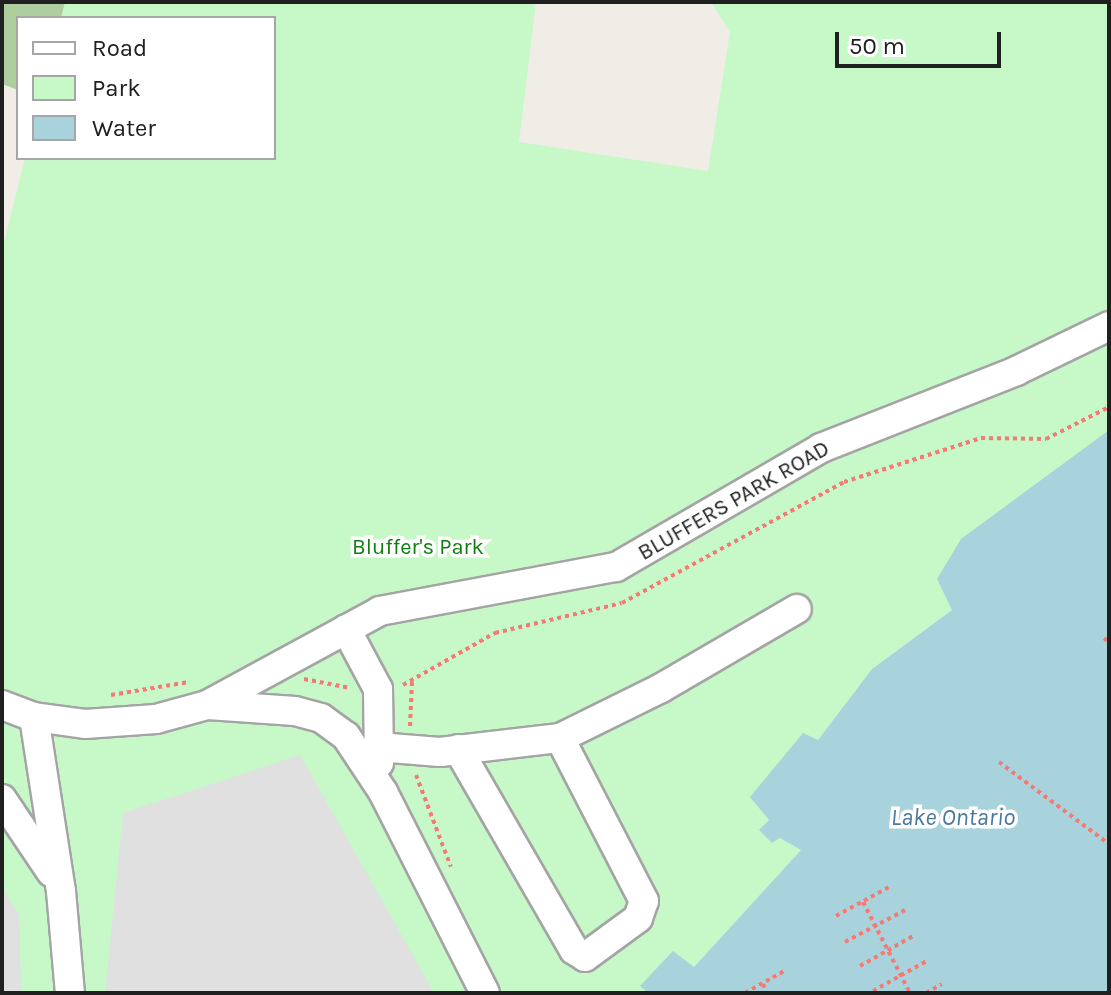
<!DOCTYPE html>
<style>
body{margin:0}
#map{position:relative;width:1111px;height:995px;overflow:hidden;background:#f0ede7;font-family:Karla,sans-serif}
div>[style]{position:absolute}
.forest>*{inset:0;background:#aece9d}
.park>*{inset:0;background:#c6f8c8}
.parking>*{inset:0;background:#e0e0e0}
.water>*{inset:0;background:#a9d3dc}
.path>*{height:4px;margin-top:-2px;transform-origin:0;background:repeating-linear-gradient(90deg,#f57a73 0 4px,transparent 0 8px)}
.roads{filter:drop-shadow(2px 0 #a4a4a4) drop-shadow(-2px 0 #a4a4a4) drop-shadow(0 2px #a4a4a4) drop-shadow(0 -2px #a4a4a4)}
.minor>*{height:28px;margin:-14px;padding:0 14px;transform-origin:14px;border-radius:14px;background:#fff}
span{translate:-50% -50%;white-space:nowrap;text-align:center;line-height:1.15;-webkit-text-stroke:7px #fff;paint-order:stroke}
.street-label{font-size:22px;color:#202020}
.park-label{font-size:22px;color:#107d13}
.water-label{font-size:24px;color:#49789d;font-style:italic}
.frame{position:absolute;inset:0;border:4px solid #202020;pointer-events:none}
.legend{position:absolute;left:16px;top:16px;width:260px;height:144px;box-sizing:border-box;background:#fff;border:2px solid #a6a6a6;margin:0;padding:10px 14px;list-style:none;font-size:24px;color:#202020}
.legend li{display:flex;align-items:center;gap:16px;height:40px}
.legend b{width:40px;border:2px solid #a6a6a6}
.scale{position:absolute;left:835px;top:32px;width:166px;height:36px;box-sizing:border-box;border:4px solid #202020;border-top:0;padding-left:10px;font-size:24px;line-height:28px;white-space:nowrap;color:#202020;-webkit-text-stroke:6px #fff;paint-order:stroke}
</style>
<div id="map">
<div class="forest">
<div style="clip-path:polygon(2px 2px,295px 2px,274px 18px,18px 18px,18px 90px,2px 84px)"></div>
</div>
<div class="park">
<div style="clip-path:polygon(65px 2px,536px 2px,519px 142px,708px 171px,730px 32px,711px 2px,1109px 2px,1109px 430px,953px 609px,872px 669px,817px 741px,751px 798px,769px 820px,759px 831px,772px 843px,780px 838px,801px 850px,694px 967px,641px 987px,648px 993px,2px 993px,2px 250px,25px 158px,274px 158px,274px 18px,61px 18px)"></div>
</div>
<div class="parking">
<div style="clip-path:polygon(300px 755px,434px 993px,105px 993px,123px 813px)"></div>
<div style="clip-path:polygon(2px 887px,19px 915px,21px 993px,2px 993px)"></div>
</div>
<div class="water">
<div style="clip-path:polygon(1109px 430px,1109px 993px,648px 993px,640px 986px,673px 951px,694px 967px,801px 850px,780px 838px,772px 843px,759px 830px,769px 820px,750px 797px,803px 733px,818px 740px,872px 669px,952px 610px,937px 579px,961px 539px)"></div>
</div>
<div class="path">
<div style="left:1104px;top:638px;width:7px;rotate:45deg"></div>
<div style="left:304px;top:679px;width:47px;rotate:11.1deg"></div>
<div style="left:403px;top:685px;width:106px;rotate:-29.5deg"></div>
<div style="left:495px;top:633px;width:130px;rotate:-13.3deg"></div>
<div style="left:622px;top:603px;width:253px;rotate:-28.6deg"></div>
<div style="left:844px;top:482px;width:144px;rotate:-17.8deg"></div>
<div style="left:981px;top:438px;width:65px;rotate:0.9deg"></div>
<div style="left:1046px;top:439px;width:71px;rotate:-26.9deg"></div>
<div style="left:111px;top:695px;width:79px;rotate:-9.5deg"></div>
<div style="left:410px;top:726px;width:44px;rotate:-87.4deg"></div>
<div style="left:999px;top:762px;width:137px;rotate:36.7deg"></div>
<div style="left:416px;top:775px;width:98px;rotate:69.2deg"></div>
<div style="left:863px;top:902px;width:102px;rotate:62.7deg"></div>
<div style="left:836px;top:916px;width:60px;rotate:-28.7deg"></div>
<div style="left:845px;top:942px;width:70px;rotate:-28deg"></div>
<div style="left:860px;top:966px;width:63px;rotate:-29.4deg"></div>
<div style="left:763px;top:984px;width:10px;rotate:66deg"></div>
<div style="left:873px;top:991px;width:62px;rotate:-29.1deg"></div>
<div style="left:745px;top:993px;width:45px;rotate:-29.4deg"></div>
<div style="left:926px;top:993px;width:18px;rotate:-29deg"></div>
</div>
<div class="roads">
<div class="minor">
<div style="left:346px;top:629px;width:68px;rotate:61.9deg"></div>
<div style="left:378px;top:689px;width:74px;rotate:89.2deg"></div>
<div style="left:2px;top:705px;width:34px;rotate:21deg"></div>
<div style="left:34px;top:717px;width:51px;rotate:7.8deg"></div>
<div style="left:85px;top:724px;width:71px;rotate:-4deg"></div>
<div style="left:156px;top:719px;width:53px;rotate:-15.4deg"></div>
<div style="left:207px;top:705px;width:197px;rotate:-28.5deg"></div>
<div style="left:380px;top:611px;width:240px;rotate:-10.6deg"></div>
<div style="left:616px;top:567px;width:237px;rotate:-30.1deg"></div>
<div style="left:821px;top:448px;width:210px;rotate:-21.5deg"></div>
<div style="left:1016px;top:371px;width:103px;rotate:-25.8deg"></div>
<div style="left:208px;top:705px;width:87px;rotate:3.9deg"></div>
<div style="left:295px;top:711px;width:27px;rotate:15deg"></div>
<div style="left:321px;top:718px;width:31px;rotate:36deg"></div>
<div style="left:346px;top:736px;width:67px;rotate:56.5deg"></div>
<div style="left:383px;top:792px;width:225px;rotate:63.1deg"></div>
<div style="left:34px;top:717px;width:176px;rotate:81.2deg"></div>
<div style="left:61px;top:891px;width:102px;rotate:85deg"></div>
<div style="left:378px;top:747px;width:62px;rotate:4.6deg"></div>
<div style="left:440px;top:752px;width:121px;rotate:-6.7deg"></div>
<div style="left:560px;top:738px;width:113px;rotate:-26.3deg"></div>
<div style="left:661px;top:688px;width:157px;rotate:-30.2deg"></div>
<div style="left:458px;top:749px;width:232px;rotate:60deg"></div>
<div style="left:574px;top:950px;width:13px;rotate:32deg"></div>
<div style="left:585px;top:957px;width:66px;rotate:-36.3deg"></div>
<div style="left:638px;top:918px;width:18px;rotate:-71deg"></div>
<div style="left:644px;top:901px;width:183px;rotate:-117.3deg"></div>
<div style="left:2px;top:799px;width:88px;rotate:56.1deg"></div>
</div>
</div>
<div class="street-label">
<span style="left:734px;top:501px;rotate:-30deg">BLUFFERS PARK ROAD</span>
</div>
<div class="park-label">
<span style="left:418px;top:548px">Bluffer's Park</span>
</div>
<div class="water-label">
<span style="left:953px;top:818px">Lake Ontario</span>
</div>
<div class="frame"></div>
<ul class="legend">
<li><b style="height:10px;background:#fff"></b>Road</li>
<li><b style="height:22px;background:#c6f8c8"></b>Park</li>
<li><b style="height:22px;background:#a9d3dc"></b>Water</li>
</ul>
<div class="scale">50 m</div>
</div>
